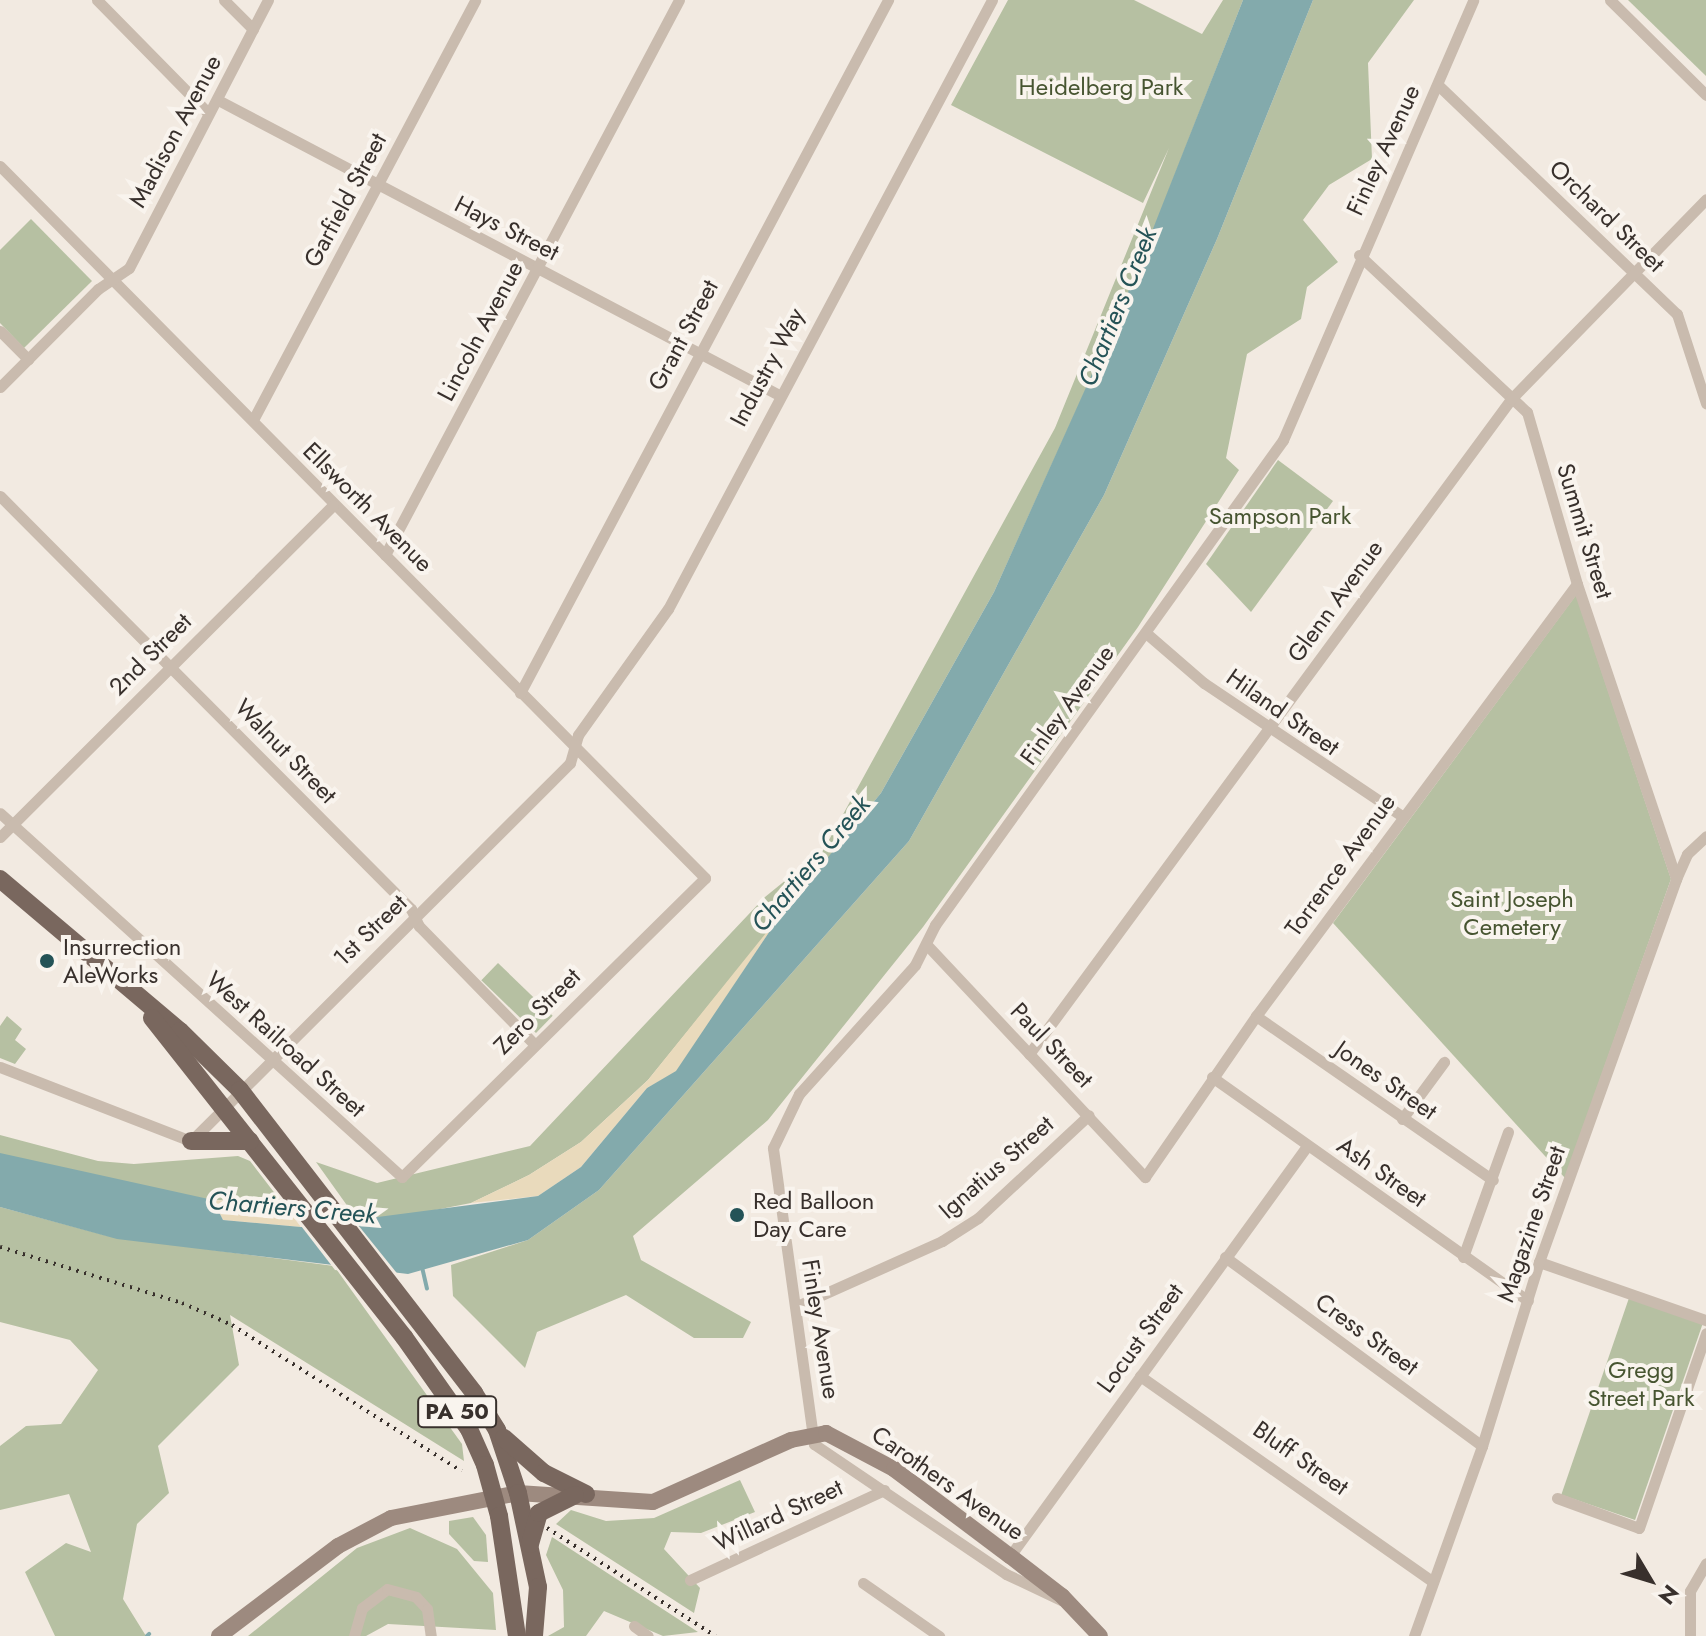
<!DOCTYPE html>
<style>
body{margin:0}
#map{position:relative;width:1706px;height:1636px;overflow:hidden;background:#f2eae1;font-family:Jost,sans-serif}
div>[style]{position:absolute}
.green>*{inset:0;background:#b6c0a2;transform-origin:0 0}
.sand>*{inset:0;background:#e9dabc}
.water>*{inset:0;background:#83aaac}
.pier>*{inset:0;background:#f2eae1}
.stream>*{height:4px;margin:-2px;padding:0 2px;transform-origin:2px;border-radius:2px;background:#83aaac}
.street>*{height:11px;margin:-5.5px;padding:0 5.5px;transform-origin:5.5px;border-radius:5.5px;background:#c9bbae}
.secondary>*{height:16px;margin:-8px;padding:0 8px;transform-origin:8px;border-radius:8px;background:#9d8a7f}
.primary>*{height:18px;margin:-9px;padding:0 9px;transform-origin:9px;border-radius:9px;background:#79675e}
.rail>*{height:4px;margin-top:-2px;transform-origin:0;background:repeating-linear-gradient(90deg,#38302c 0 2px,transparent 0 8px)}
.dots>*{width:22px;height:22px;translate:-50% -50%;box-sizing:border-box;border:4px solid #f9f4ee;border-radius:50%}
span{translate:-50% -50%;white-space:nowrap;text-align:center;line-height:1.15;-webkit-text-stroke:8px #f9f4ee;paint-order:stroke}
.shield-label span{padding:2px 6px;background:#f9f4ee;border:2px solid;border-radius:6px;-webkit-text-stroke-width:0}
.shield-label{font-size:22px;color:#38302c;font-weight:700}
.park-label{font-size:24px;color:#475531}
.street-label{font-size:24px;color:#38302c}
.poi-label{font-size:24px;color:#38302c}
.left{translate:0 -50%;text-align:left}
.water-label{font-size:26px;color:#245357;font-style:italic}
.north{position:absolute;left:1610px;top:1540px;width:80px;height:80px;-webkit-text-stroke:6px #f9f4ee;paint-order:stroke;rotate:128deg;font-size:22px;font-weight:700;line-height:32px;text-align:center;color:#38302c}
.north::after{content:'';display:block;margin:auto;width:28px;height:36px;background:#38302c;clip-path:polygon(50% 0,100% 100%,50% 72%,0 100%)}
</style>
<div id="map">
<div class="green">
<div style="clip-path:polygon(1008px 0,1134px 0,1202px 34px,1223px 0,1243px 0,1124px 305px,994px 592px,881px 793px,648px 1080px,581px 1142px,529px 1175px,471px 1203px,379px 1221px,356px 1218px,316px 1162px,377px 1183px,530px 1146px,765px 897px,824px 849px,1055px 428px,1169px 148px,1143px 203px,951px 105px)"></div>
<div style="clip-path:polygon(1313px 0,1414px 0,1368px 63px,1372px 159px,1329px 185px,1303px 220px,1338px 262px,1307px 287px,1301px 319px,1247px 354px,1226px 458px,1239px 470px,1138px 627px,923px 927px,768px 1120px,633px 1236px,641px 1260px,751px 1322px,743px 1338px,694px 1338px,626px 1295px,537px 1332px,525px 1368px,453px 1296px,451px 1265px,528px 1240px,599px 1190px,909px 841px,1104px 495px,1217px 239px)"></div>
<div style="clip-path:polygon(1628px 0,1706px 0,1706px 76px)"></div>
<div style="clip-path:polygon(31px 219px,92px 281px,24px 348px,0 323px,0 250px)"></div>
<div style="clip-path:polygon(1278px 460px,1333px 501px,1251px 612px,1206px 564px)"></div>
<div style="clip-path:polygon(1576px 595px,1671px 879px,1565px 1178px,1333px 923px)"></div>
<div style="left:498px;top:963px;width:76px;height:24px;rotate:44deg"></div>
<div style="clip-path:polygon(7px 1016px,22px 1029px,15px 1040px,26px 1049px,15px 1064px,0 1058px,0 1026px)"></div>
<div style="clip-path:polygon(0 1135px,98px 1161px,134px 1164px,238px 1156px,250px 1161px,283px 1204px,117px 1194px,0 1162px)"></div>
<div style="clip-path:polygon(0 1207px,108px 1236px,334px 1266px,462px 1444px,464px 1461px,230px 1315px,239px 1365px,158px 1446px,169px 1493px,137px 1524px,123px 1599px,146px 1636px,55px 1636px,25px 1572px,66px 1543px,91px 1552px,69px 1494px,0 1510px,0 1446px,26px 1426px,61px 1424px,98px 1370px,70px 1340px,0 1322px)"></div>
<div style="left:1629px;top:1298px;width:78px;height:208px;rotate:19deg"></div>
<div style="clip-path:polygon(740px 1480px,755px 1512px,701px 1533px,671px 1532px,664px 1549px,700px 1588px,694px 1613px,556px 1524px,571px 1510px,606px 1521px,654px 1518px)"></div>
<div style="clip-path:polygon(473px 1517px,486px 1535px,488px 1562px,474px 1561px,449px 1534px,449px 1521px)"></div>
<div style="clip-path:polygon(410px 1528px,457px 1549px,493px 1593px,496px 1630px,388px 1624px,366px 1636px,248px 1636px,357px 1548px)"></div>
<div style="clip-path:polygon(552px 1537px,698px 1632px,663px 1636px,604px 1611px,586px 1636px,548px 1636px,564px 1627px,563px 1590px,546px 1555px)"></div>
</div>
<div class="sand">
<div style="clip-path:polygon(782px 913px,676px 1072px,647px 1088px,581px 1167px,538px 1196px,471px 1203px,529px 1175px,581px 1142px,648px 1080px)"></div>
<div style="clip-path:polygon(213px 1200px,283px 1204px,301px 1227px,223px 1220px)"></div>
</div>
<div class="water">
<div style="clip-path:polygon(1243px 0,1313px 0,1217px 239px,1104px 495px,909px 841px,599px 1190px,528px 1240px,408px 1274px,117px 1239px,0 1207px,0 1153px,213px 1200px,223px 1220px,301px 1227px,538px 1196px,581px 1167px,647px 1088px,676px 1071px,782px 913px,881px 793px,994px 592px,1123px 305px)"></div>
</div>
<div class="pier">
<div style="clip-path:polygon(350px 1215px,400px 1277px,335px 1270px,298px 1222px)"></div>
</div>
<div class="stream">
<div style="left:422px;top:1267px;width:22px;rotate:77deg"></div>
<div style="left:147px;top:1636px;width:3px;rotate:-45deg"></div>
</div>
<div class="street">
<div style="left:97px;top:0;width:158px;rotate:45.5deg"></div>
<div style="left:224px;top:0;width:41px;rotate:45deg"></div>
<div style="left:1610px;top:0;width:135px;rotate:44.7deg"></div>
<div style="left:1438px;top:85px;width:331px;rotate:43.8deg"></div>
<div style="left:1677px;top:314px;width:94px;rotate:72deg"></div>
<div style="left:218px;top:100px;width:632px;rotate:27.74deg"></div>
<div style="left:0;top:166px;width:1002px;rotate:45.28deg"></div>
<div style="left:705px;top:878px;width:426px;rotate:135.4deg"></div>
<div style="left:402px;top:1177px;width:542px;rotate:-137.84deg"></div>
<div style="left:1359px;top:255px;width:230px;rotate:43.1deg"></div>
<div style="left:1527px;top:412px;width:179px;rotate:73.8deg"></div>
<div style="left:1577px;top:584px;width:311px;rotate:71.4deg"></div>
<div style="left:0;top:331px;width:40px;rotate:45deg"></div>
<div style="left:0;top:387px;width:139px;rotate:-45deg"></div>
<div style="left:98px;top:289px;width:37px;rotate:-34deg"></div>
<div style="left:129px;top:268px;width:302px;rotate:-62.6deg"></div>
<div style="left:253px;top:420px;width:475px;rotate:-62.1deg"></div>
<div style="left:0;top:496px;width:583px;rotate:45.14deg"></div>
<div style="left:411px;top:909px;width:19px;rotate:65deg"></div>
<div style="left:419px;top:926px;width:165px;rotate:45.7deg"></div>
<div style="left:385px;top:555px;width:628px;rotate:-62.09deg"></div>
<div style="left:1146px;top:633px;width:77px;rotate:40.8deg"></div>
<div style="left:1204px;top:683px;width:239px;rotate:33.9deg"></div>
<div style="left:520px;top:693px;width:785px;rotate:-62.03deg"></div>
<div style="left:0;top:837px;width:470px;rotate:-44.9deg"></div>
<div style="left:926px;top:944px;width:320px;rotate:46.8deg"></div>
<div style="left:1145px;top:1177px;width:196px;rotate:-55.4deg"></div>
<div style="left:1256px;top:1016px;width:538px;rotate:-53.39deg"></div>
<div style="left:1256px;top:1016px;width:288px;rotate:34.7deg"></div>
<div style="left:1029px;top:1054px;width:813px;rotate:-53.65deg"></div>
<div style="left:1511px;top:399px;width:279px;rotate:-45.7deg"></div>
<div style="left:0;top:1067px;width:205px;rotate:21.2deg"></div>
<div style="left:191px;top:1141px;width:535px;rotate:-44.92deg"></div>
<div style="left:570px;top:763px;width:29px;rotate:-74deg"></div>
<div style="left:578px;top:735px;width:155px;rotate:-54.5deg"></div>
<div style="left:668px;top:609px;width:690px;rotate:-61.99deg"></div>
<div style="left:1212px;top:1077px;width:387px;rotate:35.3deg"></div>
<div style="left:1402px;top:1119px;width:71px;rotate:-53.6deg"></div>
<div style="left:1225px;top:1257px;width:319px;rotate:36.3deg"></div>
<div style="left:1463px;top:1257px;width:133px;rotate:-70.2deg"></div>
<div style="left:1539px;top:1262px;width:177px;rotate:19.2deg"></div>
<div style="left:797px;top:1306px;width:159px;rotate:-24.1deg"></div>
<div style="left:942px;top:1241px;width:43px;rotate:-32.6deg"></div>
<div style="left:978px;top:1218px;width:151px;rotate:-42.9deg"></div>
<div style="left:1140px;top:1376px;width:358px;rotate:35.1deg"></div>
<div style="left:1557px;top:1498px;width:87px;rotate:20.1deg"></div>
<div style="left:1639px;top:1528px;width:206px;rotate:-71deg"></div>
<div style="left:1010px;top:1556px;width:506px;rotate:-54.08deg"></div>
<div style="left:690px;top:1580px;width:214px;rotate:-24.9deg"></div>
<div style="left:863px;top:1583px;width:93px;rotate:34.9deg"></div>
<div style="left:1061px;top:1600px;width:61px;rotate:-154.7deg"></div>
<div style="left:1006px;top:1574px;width:232px;rotate:-145.9deg"></div>
<div style="left:814px;top:1444px;width:299px;rotate:-97.9deg"></div>
<div style="left:773px;top:1148px;width:60px;rotate:-64.3deg"></div>
<div style="left:799px;top:1094px;width:173px;rotate:-48deg"></div>
<div style="left:915px;top:965px;width:45px;rotate:-63.4deg"></div>
<div style="left:935px;top:925px;width:597px;rotate:-54.34deg"></div>
<div style="left:1283px;top:440px;width:479px;rotate:-66.6deg"></div>
<div style="left:634px;top:1626px;width:17px;rotate:36deg"></div>
<div style="left:354px;top:1636px;width:29px;rotate:-74deg"></div>
<div style="left:362px;top:1608px;width:31px;rotate:-37deg"></div>
<div style="left:387px;top:1589px;width:30px;rotate:15deg"></div>
<div style="left:416px;top:1597px;width:16px;rotate:47deg"></div>
<div style="left:427px;top:1609px;width:27px;rotate:82deg"></div>
<div style="left:1414px;top:1636px;width:202px;rotate:-70.3deg"></div>
<div style="left:1482px;top:1446px;width:193px;rotate:-72.8deg"></div>
<div style="left:1539px;top:1262px;width:407px;rotate:-70.3deg"></div>
<div style="left:1676px;top:879px;width:27px;rotate:-66deg"></div>
<div style="left:1687px;top:854px;width:26px;rotate:-43deg"></div>
<div style="left:1690px;top:1636px;width:45px;rotate:-90deg"></div>
<div style="left:1690px;top:1591px;width:32px;rotate:-60deg"></div>
</div>
<div class="secondary">
<div style="left:219px;top:1636px;width:149px;rotate:-37.1deg"></div>
<div style="left:338px;top:1546px;width:60px;rotate:-27.8deg"></div>
<div style="left:391px;top:1518px;width:129px;rotate:-11.1deg"></div>
<div style="left:518px;top:1493px;width:135px;rotate:3.8deg"></div>
<div style="left:653px;top:1502px;width:151px;rotate:-24.2deg"></div>
<div style="left:791px;top:1440px;width:36px;rotate:-11deg"></div>
<div style="left:826px;top:1433px;width:77px;rotate:27.9deg"></div>
<div style="left:894px;top:1469px;width:145px;rotate:36.9deg"></div>
<div style="left:1010px;top:1556px;width:66px;rotate:37.6deg"></div>
<div style="left:1062px;top:1596px;width:55px;rotate:46.5deg"></div>
</div>
<div class="primary">
<div style="left:0;top:879px;width:236px;rotate:40.2deg"></div>
<div style="left:180px;top:1031px;width:84px;rotate:44.5deg"></div>
<div style="left:240px;top:1090px;width:383px;rotate:52.3deg"></div>
<div style="left:474px;top:1393px;width:44px;rotate:58.1deg"></div>
<div style="left:497px;top:1430px;width:66px;rotate:71.6deg"></div>
<div style="left:518px;top:1493px;width:96px;rotate:78deg"></div>
<div style="left:538px;top:1587px;width:49px;rotate:94.7deg"></div>
<div style="left:152px;top:1018px;width:407px;rotate:51.7deg"></div>
<div style="left:404px;top:1337px;width:113px;rotate:54.8deg"></div>
<div style="left:469px;top:1429px;width:39px;rotate:66deg"></div>
<div style="left:485px;top:1465px;width:53px;rotate:74.6deg"></div>
<div style="left:499px;top:1516px;width:121px;rotate:81.5deg"></div>
<div style="left:191px;top:1141px;width:59px"></div>
<div style="left:504px;top:1438px;width:53px;rotate:41.2deg"></div>
<div style="left:544px;top:1473px;width:47px;rotate:26.6deg"></div>
<div style="left:530px;top:1544px;width:32px;rotate:-74deg"></div>
<div style="left:539px;top:1513px;width:40px;rotate:-26.6deg"></div>
</div>
<div class="rail">
<div style="left:0;top:1247px;width:190px;rotate:17.1deg"></div>
<div style="left:182px;top:1303px;width:55px;rotate:23.7deg"></div>
<div style="left:232px;top:1325px;width:272px;rotate:32.5deg"></div>
<div style="left:547px;top:1528px;width:200px;rotate:32.7deg"></div>
</div>
<div class="dots">
<div style="left:47px;top:961px;background:#245357"></div>
<div style="left:737px;top:1215px;background:#245357"></div>
</div>
<div class="shield-label">
<span style="left:457px;top:1412px">PA 50</span>
</div>
<div class="park-label">
<span style="left:1101px;top:87px">Heidelberg Park</span>
<span style="left:1280px;top:516px">Sampson Park</span>
<span style="left:1512px;top:913px">Saint Joseph<br>Cemetery</span>
<span style="left:1641px;top:1384px">Gregg<br>Street Park</span>
</div>
<div class="street-label">
<span style="left:175px;top:131px;rotate:-62deg">Madison Avenue</span>
<span style="left:1383px;top:150px;rotate:-65deg">Finley Avenue</span>
<span style="left:345px;top:200px;rotate:-62deg">Garfield Street</span>
<span style="left:1607px;top:216px;rotate:44deg">Orchard Street</span>
<span style="left:507px;top:228px;rotate:27deg">Hays Street</span>
<span style="left:480px;top:331px;rotate:-62deg">Lincoln Avenue</span>
<span style="left:683px;top:335px;rotate:-62deg">Grant Street</span>
<span style="left:767px;top:367px;rotate:-62deg">Industry Way</span>
<span style="left:368px;top:507px;rotate:45deg">Ellsworth Avenue</span>
<span style="left:1585px;top:531px;rotate:73deg">Summit Street</span>
<span style="left:1335px;top:601px;rotate:-54deg">Glenn Avenue</span>
<span style="left:150px;top:654px;rotate:-45deg">2nd Street</span>
<span style="left:1067px;top:705px;rotate:-54deg">Finley Avenue</span>
<span style="left:1283px;top:712px;rotate:35deg">Hiland Street</span>
<span style="left:286px;top:751px;rotate:46deg">Walnut Street</span>
<span style="left:1340px;top:865px;rotate:-54deg">Torrence Avenue</span>
<span style="left:370px;top:930px;rotate:-44deg">1st Street</span>
<span style="left:537px;top:1011px;rotate:-45deg">Zero Street</span>
<span style="left:286px;top:1044px;rotate:42deg">West Railroad Street</span>
<span style="left:1052px;top:1045px;rotate:46deg">Paul Street</span>
<span style="left:1386px;top:1080px;rotate:35deg">Jones Street</span>
<span style="left:996px;top:1167px;rotate:-41deg">Ignatius Street</span>
<span style="left:1382px;top:1172px;rotate:35deg">Ash Street</span>
<span style="left:1531px;top:1224px;rotate:-71deg">Magazine Street</span>
<span style="left:821px;top:1329px;rotate:81deg">Finley Avenue</span>
<span style="left:1367px;top:1334px;rotate:36deg">Cress Street</span>
<span style="left:1140px;top:1338px;rotate:-54deg">Locust Street</span>
<span style="left:1301px;top:1458px;rotate:35deg">Bluff Street</span>
<span style="left:948px;top:1483px;rotate:35deg">Carothers Avenue</span>
<span style="left:778px;top:1515px;rotate:-25deg">Willard Street</span>
</div>
<div class="poi-label">
<span class="left" style="left:63px;top:961px">Insurrection<br>AleWorks</span>
<span class="left" style="left:753px;top:1215px">Red Balloon<br>Day Care</span>
</div>
<div class="water-label">
<span style="left:1118px;top:307px;rotate:-68deg">Chartiers Creek</span>
<span style="left:811px;top:864px;rotate:-50deg">Chartiers Creek</span>
<span style="left:292px;top:1208px;rotate:5deg">Chartiers Creek</span>
</div>
<div class="north">N</div>
</div>
